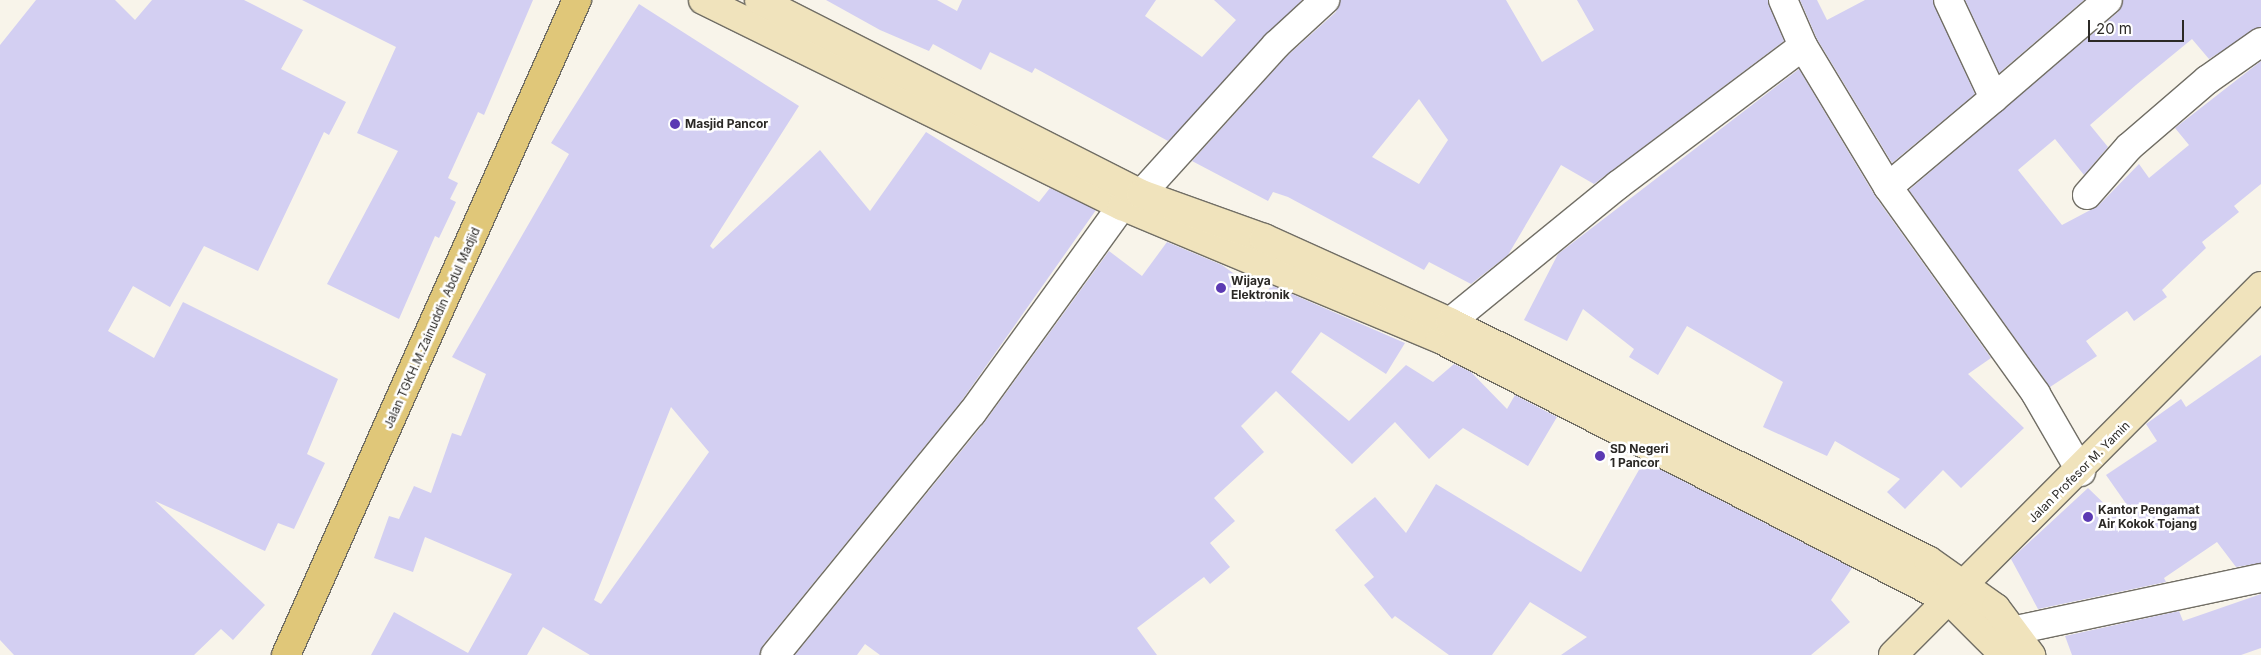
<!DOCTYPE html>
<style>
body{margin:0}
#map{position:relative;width:2261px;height:655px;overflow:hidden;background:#f8f4ea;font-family:Inter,sans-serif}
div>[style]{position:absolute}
.building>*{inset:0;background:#d3cff2}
.roads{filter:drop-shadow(1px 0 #716e65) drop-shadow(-1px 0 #716e65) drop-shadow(0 1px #716e65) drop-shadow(0 -1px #716e65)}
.street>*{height:28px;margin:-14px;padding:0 14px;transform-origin:14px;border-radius:14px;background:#fff}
.secondary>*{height:28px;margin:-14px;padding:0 14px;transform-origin:14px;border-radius:14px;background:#f0e3bc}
.primary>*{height:28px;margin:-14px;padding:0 14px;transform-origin:14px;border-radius:14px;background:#e0c779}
.dots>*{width:14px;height:14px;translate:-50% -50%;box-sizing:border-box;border:2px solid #fff;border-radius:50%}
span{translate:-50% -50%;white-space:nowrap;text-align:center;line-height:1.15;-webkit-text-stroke:5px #fff;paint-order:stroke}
.poi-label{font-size:12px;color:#2b2926;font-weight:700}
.left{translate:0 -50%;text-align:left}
.street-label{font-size:12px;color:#2b2926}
.scale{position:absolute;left:2088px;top:20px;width:96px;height:22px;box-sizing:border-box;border:2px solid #2b2926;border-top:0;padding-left:6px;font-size:15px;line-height:18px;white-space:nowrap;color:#2b2926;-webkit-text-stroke:4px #fff;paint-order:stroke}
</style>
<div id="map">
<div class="building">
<div style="clip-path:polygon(36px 0,115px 0,135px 20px,152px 0,244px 0,303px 30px,281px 69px,346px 102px,329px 135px,324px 132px,258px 271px,204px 246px,170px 307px,133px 286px,108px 331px,154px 358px,183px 302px,338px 379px,307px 454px,325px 463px,294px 529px,278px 523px,265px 551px,155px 501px,265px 605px,233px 640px,221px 629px,194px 655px,14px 655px,0 640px,0 45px)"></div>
<div style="clip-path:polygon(302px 0,533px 0,484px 115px,478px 112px,448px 178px,458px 183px,450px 199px,456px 202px,439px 238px,435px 236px,399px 319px,327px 284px,398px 151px,357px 133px,396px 47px)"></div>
<div style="clip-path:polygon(826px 0,937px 0,957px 11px,962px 0,1156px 0,1145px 16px,1202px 57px,1236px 20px,1214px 0,1302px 0,1168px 141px,1035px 68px,1032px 73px,990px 52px,981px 70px,933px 44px,929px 51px,880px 30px)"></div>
<div style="clip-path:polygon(evenodd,1340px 0,1506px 0,1542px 62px,1594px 30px,1577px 0,1768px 0,1784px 41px,1594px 184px,1561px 165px,1508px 255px,1471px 284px,1429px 262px,1424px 270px,1288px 197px,1273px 192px,1268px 201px,1192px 161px,1287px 56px,1336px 12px,1340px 0,1419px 99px,1448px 140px,1419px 184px,1372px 157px,1419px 99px)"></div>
<div style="clip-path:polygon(1800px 0,1817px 0,1827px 20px,1865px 0,1933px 0,1975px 94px,1892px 163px,1817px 39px)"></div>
<div style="clip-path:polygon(1965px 0,2084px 0,1999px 73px)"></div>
<div style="clip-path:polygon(2123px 0,2261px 0,2261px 27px,2209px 59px,2192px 39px,2136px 85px,2090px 125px,2108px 147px,2084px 175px,2055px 139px,2018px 170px,2062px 225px,2098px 206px,2139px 164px,2149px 178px,2189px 145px,2175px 128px,2261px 61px,2261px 184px,2234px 206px,2239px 212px,2202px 242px,2206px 248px,2162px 290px,2167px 297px,2134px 321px,2127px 311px,2086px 341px,2097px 356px,2050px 387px,1909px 190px,2118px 12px)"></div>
<div style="clip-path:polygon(evenodd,639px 4px,799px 106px,710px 246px,713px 249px,820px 150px,870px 211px,926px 132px,1039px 202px,1050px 188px,1096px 210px,960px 403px,763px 645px,760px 655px,590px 655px,543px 627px,527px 655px,371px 655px,394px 612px,468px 653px,512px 574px,425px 537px,413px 572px,374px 558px,389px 516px,399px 519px,414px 486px,431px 493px,452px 433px,461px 436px,486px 374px,452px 357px,569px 154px,551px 143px,639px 4px,671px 407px,709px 452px,601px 604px,594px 600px,671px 407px)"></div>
<div style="clip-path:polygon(1799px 69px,1875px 196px,1991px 358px,1968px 374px,2024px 428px,1961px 488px,1943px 470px,1905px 509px,1887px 492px,1900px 479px,1835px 441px,1827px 456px,1763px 427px,1783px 382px,1687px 326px,1658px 375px,1629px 357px,1634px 349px,1583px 309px,1567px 341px,1524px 320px,1558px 254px)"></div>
<div style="clip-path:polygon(1167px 242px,1222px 265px,1265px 296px,1271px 285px,1405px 343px,1386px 374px,1321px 332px,1291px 372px,1349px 421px,1406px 365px,1433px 382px,1454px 364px,1471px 372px,1507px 409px,1515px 395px,1557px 417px,1528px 466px,1463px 428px,1429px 459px,1395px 422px,1352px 464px,1276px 391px,1241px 426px,1264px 452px,1214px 498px,1235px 521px,1210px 543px,1230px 567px,1210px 584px,1204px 577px,1137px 628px,1157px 655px,880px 655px,865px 644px,857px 655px,795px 655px,984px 423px,1109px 251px,1142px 276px)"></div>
<div style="clip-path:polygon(2261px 355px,2261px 563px,2236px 567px,2217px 542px,2164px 578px,2166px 582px,2038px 609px,2011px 559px,2088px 488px,2116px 515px,2127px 505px,2106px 475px,2157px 441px,2146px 424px,2181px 399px,2186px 407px)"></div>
<div style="clip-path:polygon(1644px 461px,1852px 568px,1831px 600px,1850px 622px,1811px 655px,1561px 655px,1587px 637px,1530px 602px,1492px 655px,1449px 655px,1395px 616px,1392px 619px,1364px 585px,1374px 577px,1335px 530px,1375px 497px,1406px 533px,1436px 484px,1581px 572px)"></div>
<div style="clip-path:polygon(2261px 594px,2261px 648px,2241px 655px,2072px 655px,2065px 636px,2179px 611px,2183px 621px)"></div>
</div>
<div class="roads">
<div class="street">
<div style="left:1783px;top:0;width:50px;rotate:66.5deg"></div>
<div style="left:1803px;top:46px;width:165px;rotate:58.9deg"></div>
<div style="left:1888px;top:187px;width:254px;rotate:54.4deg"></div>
<div style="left:2036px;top:394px;width:90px;rotate:60deg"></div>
<div style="left:1994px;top:98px;width:150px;rotate:-40.7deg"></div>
<div style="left:1888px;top:187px;width:138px;rotate:-40deg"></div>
<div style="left:1994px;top:98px;width:108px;rotate:-115.1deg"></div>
<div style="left:1141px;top:194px;width:201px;rotate:-47.8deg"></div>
<div style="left:1276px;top:45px;width:67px;rotate:-42.6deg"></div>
<div style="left:2087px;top:195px;width:64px;rotate:-48.8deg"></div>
<div style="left:2129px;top:147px;width:103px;rotate:-40.7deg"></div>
<div style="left:2207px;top:80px;width:66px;rotate:-35.1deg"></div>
<div style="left:1450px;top:322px;width:217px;rotate:-39.2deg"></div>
<div style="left:1618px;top:185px;width:231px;rotate:-36.9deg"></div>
<div style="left:2016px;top:630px;width:250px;rotate:-12deg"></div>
<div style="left:775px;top:655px;width:312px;rotate:-50.9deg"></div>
<div style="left:972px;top:413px;width:256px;rotate:-54.1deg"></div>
</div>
<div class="secondary">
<div style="left:703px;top:0;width:467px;rotate:26.2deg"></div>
<div style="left:1122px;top:206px;width:345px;rotate:22.7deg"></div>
<div style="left:1440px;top:339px;width:573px;rotate:27.19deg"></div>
<div style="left:1950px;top:601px;width:76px;rotate:45deg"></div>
<div style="left:759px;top:0;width:428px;rotate:26.9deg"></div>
<div style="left:1141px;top:194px;width:131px;rotate:19.7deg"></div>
<div style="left:1264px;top:238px;width:204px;rotate:24.3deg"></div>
<div style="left:1450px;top:322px;width:534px;rotate:26.47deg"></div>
<div style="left:1928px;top:560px;width:83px;rotate:35.2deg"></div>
<div style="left:1996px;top:608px;width:59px;rotate:53.3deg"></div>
<div style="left:1893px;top:655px;width:521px;rotate:-45.08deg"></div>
</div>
<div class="primary">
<div style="left:286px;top:655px;width:717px;rotate:-66.05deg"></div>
</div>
</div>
<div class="dots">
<div style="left:675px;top:124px;background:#5c3ab3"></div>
<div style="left:1221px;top:288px;background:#5c3ab3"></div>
<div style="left:1600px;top:456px;background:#5c3ab3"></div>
<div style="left:2088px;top:517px;background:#5c3ab3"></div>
</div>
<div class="poi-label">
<span class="left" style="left:685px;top:124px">Masjid Pancor</span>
<span class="left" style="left:1231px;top:288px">Wijaya<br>Elektronik</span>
<span class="left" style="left:1610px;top:456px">SD Negeri<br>1 Pancor</span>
<span class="left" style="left:2098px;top:517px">Kantor Pengamat<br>Air Kokok Tojang</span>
</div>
<div class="street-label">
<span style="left:432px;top:328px;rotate:-66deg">Jalan TGKH.M.Zainuddin Abdul Madjid</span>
<span style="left:2079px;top:472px;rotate:-45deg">Jalan Profesor M. Yamin</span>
</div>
<div class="scale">20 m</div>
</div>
